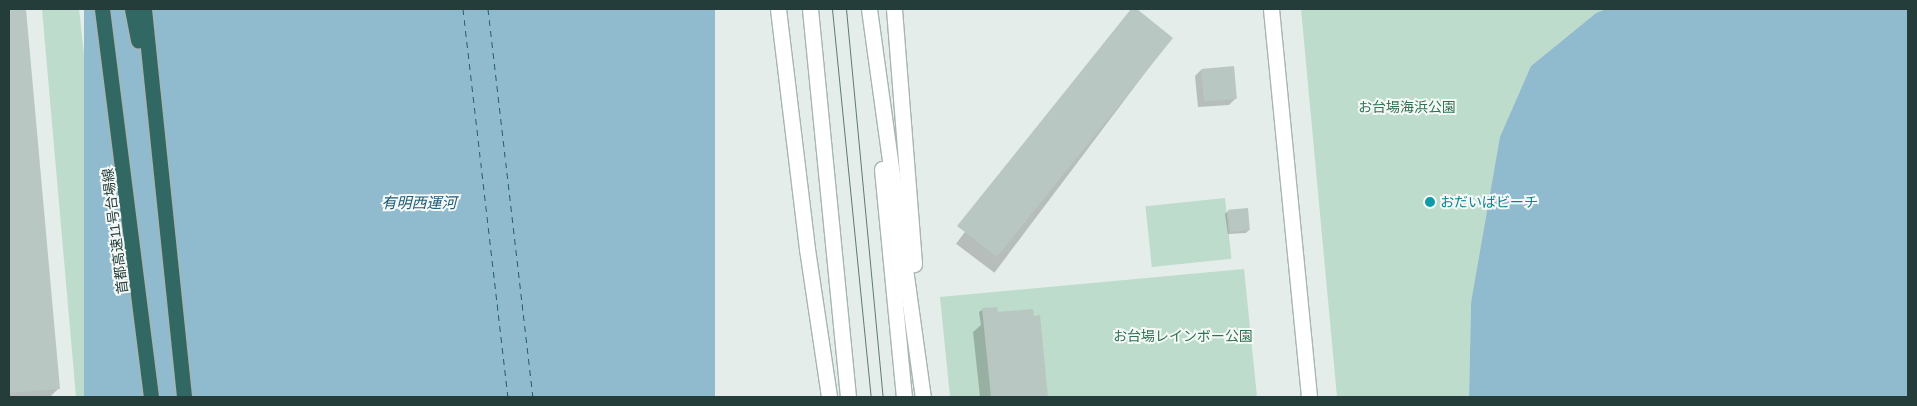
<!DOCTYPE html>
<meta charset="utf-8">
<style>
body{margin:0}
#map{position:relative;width:1917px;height:406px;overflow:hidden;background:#e4edea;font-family:Arial,"Noto Sans JP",sans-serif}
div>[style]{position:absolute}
.green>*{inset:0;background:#bedccb;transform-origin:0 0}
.water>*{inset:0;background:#90bbce;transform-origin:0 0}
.shadow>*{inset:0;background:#0003;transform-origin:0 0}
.ferry>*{height:1px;margin-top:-0.5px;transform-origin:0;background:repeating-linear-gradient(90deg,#225c76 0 6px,transparent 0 11px)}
.building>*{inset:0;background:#b9c7c3;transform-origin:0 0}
.roads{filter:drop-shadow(1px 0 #a7b5b2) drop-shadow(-1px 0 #a7b5b2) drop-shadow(0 1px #a7b5b2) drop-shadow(0 -1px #a7b5b2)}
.minor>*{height:15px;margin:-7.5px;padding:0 7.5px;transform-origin:7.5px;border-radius:7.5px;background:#fff}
.highway>*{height:15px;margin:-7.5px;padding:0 7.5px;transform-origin:7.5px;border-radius:7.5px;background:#326864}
.tram>*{height:1px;margin:-0.5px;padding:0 0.5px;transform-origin:0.5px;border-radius:0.5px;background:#5f7875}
.dots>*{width:14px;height:14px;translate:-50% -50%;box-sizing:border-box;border:2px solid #f4f9f7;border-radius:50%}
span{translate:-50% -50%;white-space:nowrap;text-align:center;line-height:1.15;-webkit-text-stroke:4px #f4f9f7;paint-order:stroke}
.park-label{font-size:14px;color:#317253}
.culture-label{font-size:14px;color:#0d838f}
.left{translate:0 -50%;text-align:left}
.street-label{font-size:14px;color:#243d3a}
.water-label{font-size:15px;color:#225c76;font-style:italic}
.frame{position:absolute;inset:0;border:10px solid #243d3a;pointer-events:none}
</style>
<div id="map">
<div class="green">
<div style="clip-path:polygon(42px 9px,79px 9px,121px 397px,76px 397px)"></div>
<div style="clip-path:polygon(1301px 9px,1606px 9px,1596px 13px,1531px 66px,1471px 303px,1469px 397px,1337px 397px)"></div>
<div style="left:1225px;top:198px;width:61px;height:80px;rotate:84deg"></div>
<div style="clip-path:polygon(1244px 269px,1257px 397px,950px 397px,940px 297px)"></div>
</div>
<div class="water">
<div style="left:84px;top:9px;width:631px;height:390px"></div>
<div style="clip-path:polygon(1606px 9px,1908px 9px,1908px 397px,1469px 397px,1471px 303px,1500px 137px,1531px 66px,1596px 13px)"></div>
</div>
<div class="shadow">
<div style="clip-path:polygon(9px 9px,25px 9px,59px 388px,50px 397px,9px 397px)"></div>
<div style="left:1133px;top:9px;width:48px;height:294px;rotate:37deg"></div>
<div style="clip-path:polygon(1201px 70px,1235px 99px,1229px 105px,1198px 107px,1195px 76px)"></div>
<div style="clip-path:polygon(1228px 211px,1249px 230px,1246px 233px,1228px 234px,1225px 214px)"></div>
<div style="clip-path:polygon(982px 310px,1039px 317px,1047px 397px,980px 397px,973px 332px,981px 325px,979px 312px)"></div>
</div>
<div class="ferry">
<div style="left:463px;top:9px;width:391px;rotate:83.4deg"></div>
<div style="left:488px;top:9px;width:391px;rotate:83.4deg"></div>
</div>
<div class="building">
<div style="clip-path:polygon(9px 9px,26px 9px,60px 389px,9px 393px)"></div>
<div style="clip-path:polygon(1131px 9px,1137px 9px,1173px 38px,997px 257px,957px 226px)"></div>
<div style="left:1234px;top:66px;width:33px;height:33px;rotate:85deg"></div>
<div style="left:1248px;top:208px;width:22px;height:20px;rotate:85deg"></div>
<div style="clip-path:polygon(997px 307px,998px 312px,1033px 309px,1034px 316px,1040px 315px,1048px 397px,991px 397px,982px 308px)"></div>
</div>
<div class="roads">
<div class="minor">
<div style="left:778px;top:9px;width:242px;rotate:83.1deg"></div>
<div style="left:807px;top:249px;width:150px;rotate:81.5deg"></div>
<div style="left:810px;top:9px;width:390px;rotate:84.4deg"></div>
<div style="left:869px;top:9px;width:392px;rotate:82.1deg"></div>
<div style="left:894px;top:9px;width:256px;rotate:85.5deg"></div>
<div style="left:1271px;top:9px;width:390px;rotate:84.4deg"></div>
<div style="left:882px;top:169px;width:229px;rotate:84.5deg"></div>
</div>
<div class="highway">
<div style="left:102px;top:9px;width:391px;rotate:82.8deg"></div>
<div style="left:132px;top:9px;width:32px;rotate:79deg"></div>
<div style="left:144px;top:9px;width:390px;rotate:84.1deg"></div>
</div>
</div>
<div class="tram">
<div style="left:832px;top:9px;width:390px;rotate:84.3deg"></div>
<div style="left:846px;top:9px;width:390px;rotate:84.6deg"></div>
</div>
<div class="dots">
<div style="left:1430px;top:202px;background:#0f9aa8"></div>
</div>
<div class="park-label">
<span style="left:1407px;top:107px">お台場海浜公園</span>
<span style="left:1183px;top:336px">お台場レインボー公園</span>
</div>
<div class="culture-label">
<span class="left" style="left:1440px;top:202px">おだいばビーチ</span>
</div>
<div class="street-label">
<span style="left:115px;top:231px;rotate:-97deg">首都高速11号台場線</span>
</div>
<div class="water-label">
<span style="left:419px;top:203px">有明西運河</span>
</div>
<div class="frame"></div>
</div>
